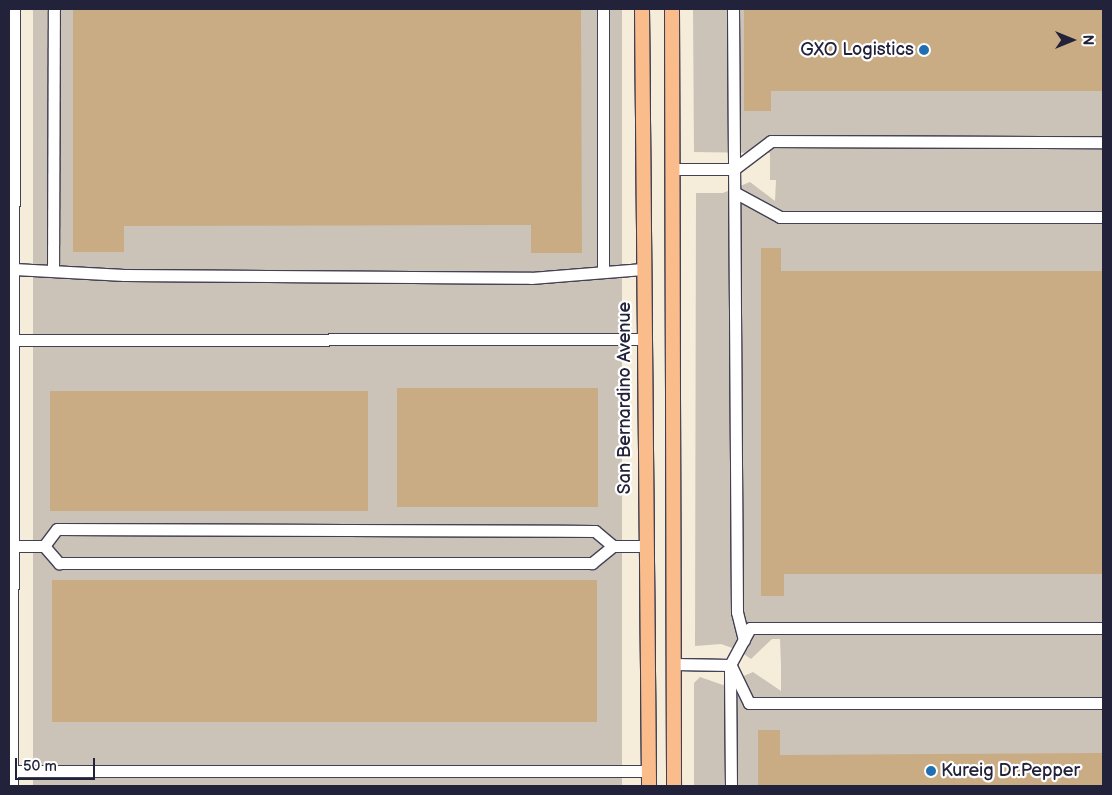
<!DOCTYPE html>
<style>
body{margin:0}
#map{position:relative;width:1112px;height:795px;overflow:hidden;background:#f5ecd9;font-family:"Balsamiq Sans",sans-serif}
div>[style]{position:absolute}
.industrial>*{inset:0;background:#cbc3b8;transform-origin:0 0}
.building>*{inset:0;background:#caac84;transform-origin:0 0}
.roads{filter:drop-shadow(1px 0 #424053) drop-shadow(-1px 0 #424053) drop-shadow(0 1px #424053) drop-shadow(0 -1px #424053)}
.minor>*{height:11px;margin:-5.5px;padding:0 5.5px;transform-origin:5.5px;border-radius:5.5px;background:#fff}
.major>*{height:14px;margin:-7px;padding:0 7px;transform-origin:7px;border-radius:7px;background:#fabc8b}
.dots>*{width:14px;height:14px;translate:-50% -50%;box-sizing:border-box;border:2px solid #fff;border-radius:50%}
span{translate:-50% -50%;white-space:nowrap;text-align:center;line-height:1.15;-webkit-text-stroke:4.5px #fff;paint-order:stroke}
.poi-label{font-size:18px;color:#22223b}
.right{translate:-100% -50%;text-align:right}
.left{translate:0 -50%;text-align:left}
.street-label{font-size:18px;color:#22223b}
.frame{position:absolute;inset:0;border:10px solid #22223b;pointer-events:none}
.north{position:absolute;left:1047px;top:15px;width:50px;height:50px;-webkit-text-stroke:4px #fff;paint-order:stroke;rotate:90deg;font-size:14px;font-weight:700;line-height:20px;text-align:center;color:#22223b}
.north::after{content:'';display:block;margin:auto;width:18px;height:22px;background:#22223b;clip-path:polygon(50% 0,100% 100%,50% 72%,0 100%)}
.scale{position:absolute;left:15px;top:758px;width:80px;height:22px;box-sizing:border-box;border:2px solid #22223b;border-top:0;padding-left:6px;font-size:15px;line-height:18px;white-space:nowrap;color:#22223b;-webkit-text-stroke:4px #fff;paint-order:stroke}
</style>
<div id="map">
<div class="industrial">
<div style="left:33px;top:9px;width:589px;height:777px"></div>
<div style="clip-path:polygon(693px 9px,1103px 9px,1103px 786px,694px 786px,694px 683px,700px 677px,723px 685px,753px 672px,781px 691px,781px 664px,780px 639px,772px 639px,751px 659px,738px 650px,721px 644px,695px 646px,696px 193px,723px 193px,750px 182px,775px 201px,776px 180px,770px 180px,770px 153px,694px 152px)"></div>
</div>
<div class="building">
<div style="clip-path:polygon(73px 9px,581px 9px,582px 253px,531px 253px,531px 225px,124px 226px,124px 252px,73px 252px)"></div>
<div style="clip-path:polygon(744px 9px,1103px 9px,1103px 91px,771px 91px,771px 111px,744px 111px)"></div>
<div style="clip-path:polygon(761px 248px,781px 248px,781px 271px,1103px 271px,1103px 574px,784px 574px,784px 596px,761px 596px)"></div>
<div style="left:397px;top:388px;width:201px;height:119px"></div>
<div style="left:50px;top:391px;width:318px;height:120px"></div>
<div style="left:52px;top:580px;width:545px;height:142px"></div>
<div style="clip-path:polygon(758px 730px,780px 730px,780px 755px,1103px 753px,1103px 786px,758px 786px)"></div>
</div>
<div class="roads">
<div class="minor">
<div style="left:733px;top:9px;width:603px;rotate:89.62deg"></div>
<div style="left:737px;top:612px;width:29px;rotate:76deg"></div>
<div style="left:673px;top:169px;width:61px"></div>
<div style="left:734px;top:169px;width:46px;rotate:-37.1deg"></div>
<div style="left:771px;top:141px;width:332px;rotate:0.2deg"></div>
<div style="left:736px;top:193px;width:50px;rotate:28.6deg"></div>
<div style="left:780px;top:217px;width:323px"></div>
<div style="left:14px;top:269px;width:110px;rotate:3.1deg"></div>
<div style="left:124px;top:275px;width:407px;rotate:0.4deg"></div>
<div style="left:531px;top:278px;width:112px;rotate:-4.6deg"></div>
<div style="left:603px;top:270px;width:261px;rotate:-90deg"></div>
<div style="left:53px;top:271px;width:262px;rotate:-89.8deg"></div>
<div style="left:13px;top:340px;width:630px;rotate:-0.09deg"></div>
<div style="left:13px;top:546px;width:31px"></div>
<div style="left:44px;top:546px;width:21px;rotate:-53deg"></div>
<div style="left:57px;top:529px;width:538px;rotate:0.21deg"></div>
<div style="left:595px;top:531px;width:23px;rotate:40deg"></div>
<div style="left:613px;top:546px;width:33px"></div>
<div style="left:44px;top:546px;width:23px;rotate:49deg"></div>
<div style="left:59px;top:563px;width:533px"></div>
<div style="left:592px;top:563px;width:27px;rotate:-39deg"></div>
<div style="left:675px;top:664px;width:55px;rotate:1deg"></div>
<div style="left:731px;top:666px;width:41px;rotate:64.1deg"></div>
<div style="left:749px;top:703px;width:354px"></div>
<div style="left:12px;top:771px;width:637px"></div>
<div style="left:12px;top:786px;width:777px;rotate:-89.85deg"></div>
<div style="left:731px;top:786px;width:121px;rotate:-90.5deg"></div>
<div style="left:730px;top:665px;width:42px;rotate:-61.6deg"></div>
<div style="left:750px;top:628px;width:353px"></div>
</div>
<div class="major">
<div style="left:642px;top:9px;width:777px;rotate:89.48deg"></div>
<div style="left:672px;top:9px;width:777px;rotate:89.85deg"></div>
</div>
</div>
<div class="dots">
<div style="left:924px;top:50px;background:#1f6fb2"></div>
<div style="left:931px;top:771px;background:#1f6fb2"></div>
</div>
<div class="poi-label">
<span class="right" style="left:914px;top:50px">GXO Logistics</span>
<span class="left" style="left:941px;top:771px">Kureig Dr.Pepper</span>
</div>
<div class="street-label">
<span style="left:625px;top:398px;rotate:-90deg">San Bernardino Avenue</span>
</div>
<div class="frame"></div>
<div class="north">N</div>
<div class="scale">50 m</div>
</div>
